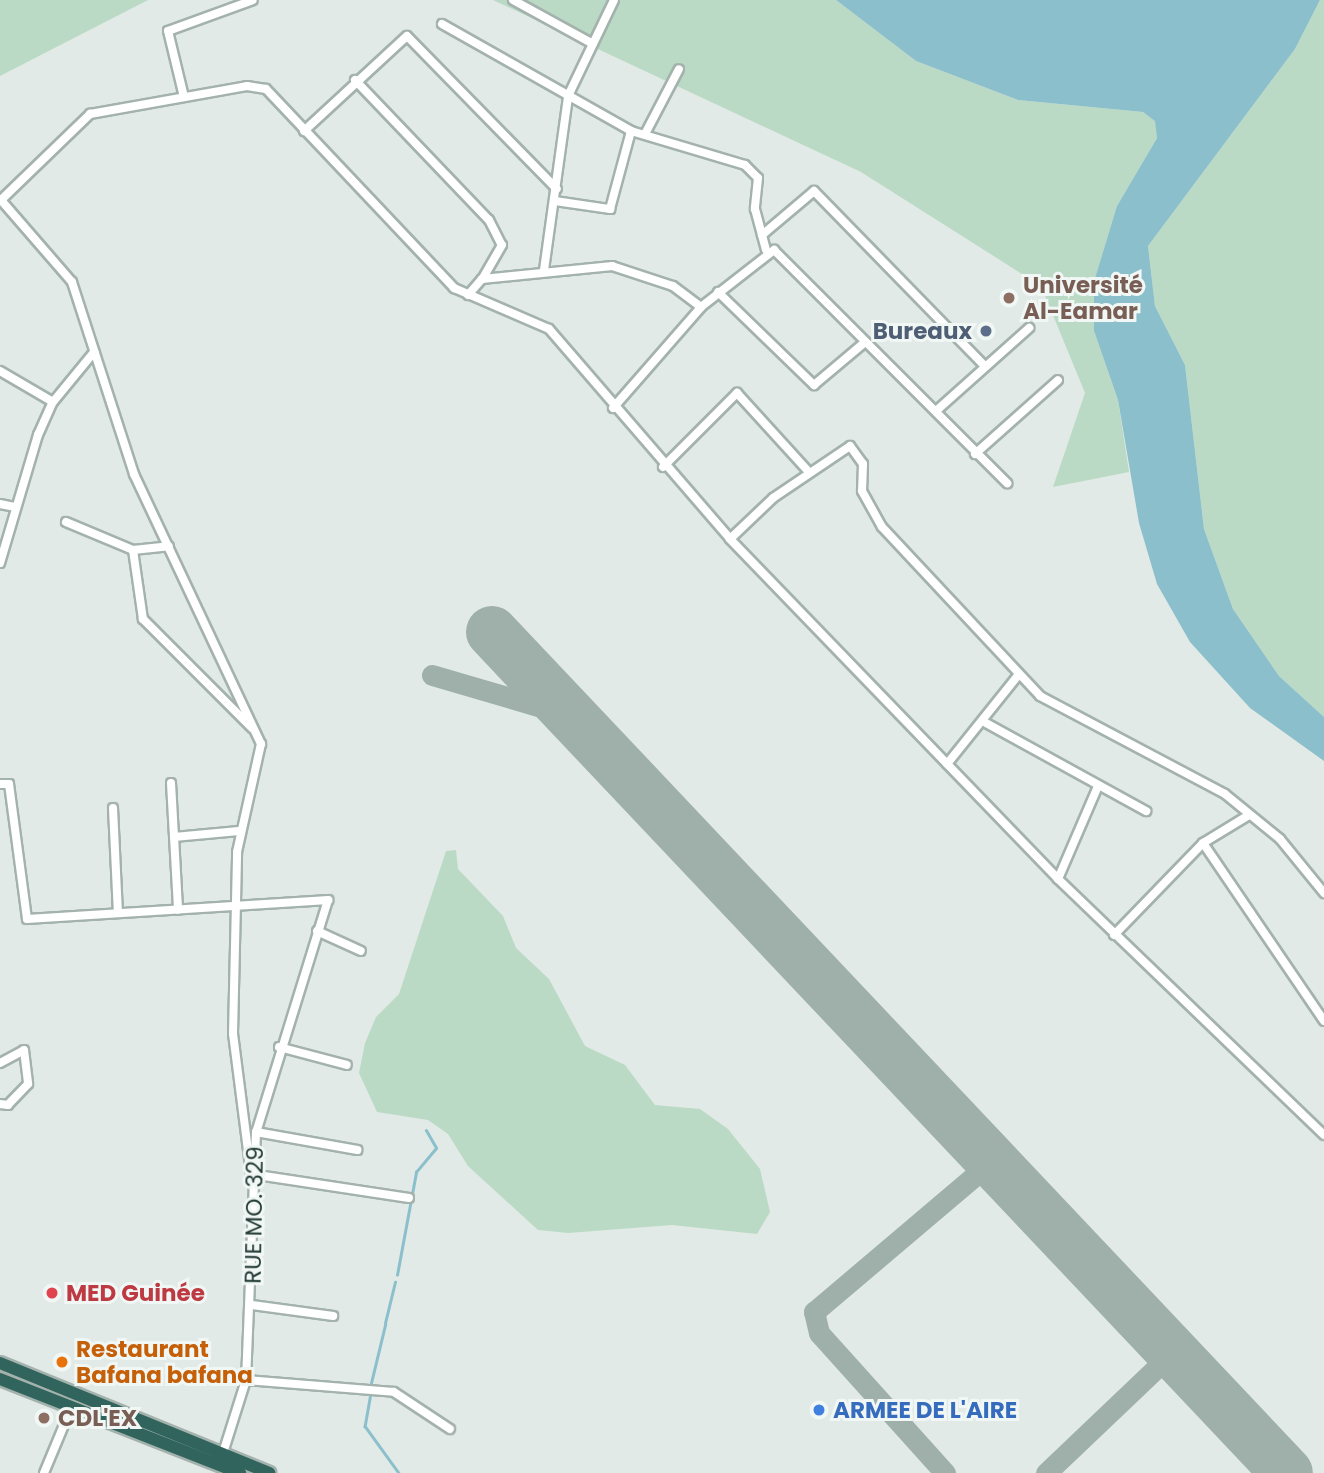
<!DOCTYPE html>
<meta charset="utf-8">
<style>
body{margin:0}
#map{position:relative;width:1324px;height:1473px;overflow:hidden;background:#e1eae6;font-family:Poppins,sans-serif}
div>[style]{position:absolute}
.green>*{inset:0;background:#bbdac5}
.water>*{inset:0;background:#8cbfcc}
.stream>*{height:2.5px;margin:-1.25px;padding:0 1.25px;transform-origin:1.25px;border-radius:1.25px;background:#8cbfcc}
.taxiway>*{height:21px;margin:-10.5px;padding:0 10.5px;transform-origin:10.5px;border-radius:10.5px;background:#9fb0ab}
.runway>*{height:52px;margin:-26px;padding:0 26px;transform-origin:26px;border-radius:26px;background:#9fb0ab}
.roads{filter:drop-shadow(2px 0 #a4b2ad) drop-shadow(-2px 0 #a4b2ad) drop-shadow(0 2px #a4b2ad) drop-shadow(0 -2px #a4b2ad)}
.minor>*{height:8px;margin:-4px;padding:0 4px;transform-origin:4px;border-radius:4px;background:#fff}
.highway>*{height:12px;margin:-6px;padding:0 6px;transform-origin:6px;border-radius:6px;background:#30645c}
.dots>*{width:19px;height:19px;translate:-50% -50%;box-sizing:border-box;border:4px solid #f1f7f4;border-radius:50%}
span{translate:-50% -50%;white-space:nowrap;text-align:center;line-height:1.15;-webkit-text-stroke:6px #f1f7f4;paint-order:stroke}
.education-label{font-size:23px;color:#785e54;font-weight:700}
.left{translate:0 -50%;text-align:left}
.service-label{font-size:23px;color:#4e5e75;font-weight:700}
.right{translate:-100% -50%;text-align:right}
.street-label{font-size:23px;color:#223a35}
.health-label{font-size:23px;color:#be3a42;font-weight:700}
.food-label{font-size:23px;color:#c56008;font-weight:700}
.shop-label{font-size:23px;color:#366cbe;font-weight:700}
</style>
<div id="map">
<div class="green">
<div style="clip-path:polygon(0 0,148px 0,0 76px)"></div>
<div style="clip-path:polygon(493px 0,836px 0,916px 61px,1018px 100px,1143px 112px,1156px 121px,1157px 138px,1117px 206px,1094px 331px,1118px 400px,1129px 472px,1053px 487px,1085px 393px,1041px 286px,861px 172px)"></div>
<div style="clip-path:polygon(1320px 0,1324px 0,1324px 717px,1279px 676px,1233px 609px,1204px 529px,1185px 365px,1155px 306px,1148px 246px,1295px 49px)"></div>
<div style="clip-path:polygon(456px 850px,458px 869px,503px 916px,516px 948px,549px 979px,585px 1046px,625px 1065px,655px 1105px,700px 1109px,728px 1129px,760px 1169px,770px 1212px,757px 1234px,672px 1225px,568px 1233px,538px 1230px,468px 1166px,448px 1134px,428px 1120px,377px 1112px,359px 1073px,365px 1043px,376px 1017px,399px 994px,446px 851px)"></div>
</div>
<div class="water">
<div style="clip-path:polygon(836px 0,1320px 0,1295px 49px,1148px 246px,1155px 306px,1185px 365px,1204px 529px,1233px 609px,1279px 676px,1324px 717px,1324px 761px,1250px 708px,1190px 642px,1157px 584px,1139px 523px,1118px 400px,1094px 331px,1094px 282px,1117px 206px,1157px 138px,1155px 121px,1143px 112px,1018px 100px,916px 61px)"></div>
</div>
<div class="stream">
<div style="left:397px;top:1275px;width:105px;rotate:-79.5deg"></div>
<div style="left:416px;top:1172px;width:31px;rotate:-50deg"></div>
<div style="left:436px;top:1148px;width:20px;rotate:-120deg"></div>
<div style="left:385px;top:1323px;width:42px;rotate:-76.3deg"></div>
<div style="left:371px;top:1383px;width:60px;rotate:-76.4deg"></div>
<div style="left:371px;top:1393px;width:34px;rotate:100deg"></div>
<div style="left:365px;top:1426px;width:58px;rotate:54.1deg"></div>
</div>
<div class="taxiway">
<div style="left:432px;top:675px;width:125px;rotate:16.3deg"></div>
<div style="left:552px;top:710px;width:33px;rotate:29deg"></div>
<div style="left:945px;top:1473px;width:188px;rotate:-132deg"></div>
<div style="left:819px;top:1333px;width:22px;rotate:-103deg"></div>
<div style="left:814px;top:1312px;width:232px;rotate:-40.3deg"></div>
<div style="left:1046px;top:1473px;width:175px;rotate:-43.6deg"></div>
</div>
<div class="runway">
<div style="left:492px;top:632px;width:1157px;rotate:46.61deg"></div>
</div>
<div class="roads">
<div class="minor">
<div style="left:513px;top:0;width:91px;rotate:28.8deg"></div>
<div style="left:442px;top:24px;width:217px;rotate:29.5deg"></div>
<div style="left:631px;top:131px;width:119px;rotate:16.6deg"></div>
<div style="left:745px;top:165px;width:18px;rotate:45deg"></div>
<div style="left:758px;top:178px;width:31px;rotate:96deg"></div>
<div style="left:755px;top:209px;width:42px;rotate:75deg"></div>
<div style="left:355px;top:80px;width:194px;rotate:46.3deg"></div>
<div style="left:489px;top:220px;width:28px;rotate:63deg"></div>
<div style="left:502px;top:245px;width:39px;rotate:120deg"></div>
<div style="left:184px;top:97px;width:68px;rotate:-103.6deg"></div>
<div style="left:168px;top:31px;width:90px;rotate:-20deg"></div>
<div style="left:304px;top:131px;width:140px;rotate:-42.7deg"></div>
<div style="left:407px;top:36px;width:214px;rotate:45.6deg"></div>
<div style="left:645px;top:134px;width:73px;rotate:-62.4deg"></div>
<div style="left:555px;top:201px;width:56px;rotate:8.3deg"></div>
<div style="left:610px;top:209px;width:81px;rotate:-74.9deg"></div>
<div style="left:762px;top:235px;width:68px;rotate:-40.2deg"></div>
<div style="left:814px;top:191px;width:245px;rotate:45.7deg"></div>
<div style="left:544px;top:270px;width:176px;rotate:-82.1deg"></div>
<div style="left:568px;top:96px;width:106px;rotate:-64.4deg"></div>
<div style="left:718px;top:292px;width:134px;rotate:44.1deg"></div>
<div style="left:814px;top:385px;width:67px;rotate:-40.1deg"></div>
<div style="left:468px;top:295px;width:21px;rotate:-49deg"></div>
<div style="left:482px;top:279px;width:131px;rotate:-5.7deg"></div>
<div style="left:612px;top:266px;width:64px;rotate:18.2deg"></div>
<div style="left:673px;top:286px;width:35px;rotate:37deg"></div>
<div style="left:0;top:371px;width:61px;rotate:30.3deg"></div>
<div style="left:613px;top:408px;width:134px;rotate:-48.9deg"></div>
<div style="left:701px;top:307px;width:93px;rotate:-38deg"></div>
<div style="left:774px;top:250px;width:330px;rotate:45deg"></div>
<div style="left:936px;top:411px;width:125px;rotate:-41.7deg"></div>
<div style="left:975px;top:454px;width:111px;rotate:-41.7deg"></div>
<div style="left:663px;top:467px;width:105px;rotate:-45deg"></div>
<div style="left:737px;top:393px;width:107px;rotate:47.7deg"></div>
<div style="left:0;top:504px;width:16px;rotate:11deg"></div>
<div style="left:66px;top:522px;width:73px;rotate:22.7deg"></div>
<div style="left:133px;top:550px;width:36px;rotate:-6deg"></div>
<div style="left:730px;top:539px;width:59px;rotate:-43.6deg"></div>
<div style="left:773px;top:498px;width:93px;rotate:-34deg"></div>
<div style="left:850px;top:446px;width:22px;rotate:54deg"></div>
<div style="left:863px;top:464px;width:27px;rotate:92deg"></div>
<div style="left:862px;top:491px;width:41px;rotate:60.9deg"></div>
<div style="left:882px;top:527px;width:231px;rotate:46.9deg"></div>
<div style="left:1040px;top:696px;width:209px;rotate:27.9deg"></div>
<div style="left:1225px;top:794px;width:71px;rotate:39.3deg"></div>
<div style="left:1280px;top:839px;width:70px;rotate:50.8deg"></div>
<div style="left:133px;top:550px;width:70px;rotate:81.8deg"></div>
<div style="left:143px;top:619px;width:154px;rotate:45deg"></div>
<div style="left:0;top:563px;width:134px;rotate:-73.5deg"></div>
<div style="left:38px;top:435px;width:36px;rotate:-66deg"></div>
<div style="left:53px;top:402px;width:65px;rotate:-50.6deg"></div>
<div style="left:986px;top:723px;width:183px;rotate:28.8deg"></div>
<div style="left:947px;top:764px;width:115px;rotate:-51.3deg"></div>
<div style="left:171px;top:783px;width:127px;rotate:86.8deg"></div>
<div style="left:0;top:784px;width:9px"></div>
<div style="left:9px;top:784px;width:136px;rotate:82.4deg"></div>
<div style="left:27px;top:919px;width:302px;rotate:-3.6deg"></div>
<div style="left:328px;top:900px;width:243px;rotate:107.2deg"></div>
<div style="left:256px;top:1132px;width:248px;rotate:92.3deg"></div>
<div style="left:246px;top:1380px;width:77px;rotate:107.5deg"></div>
<div style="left:113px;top:808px;width:105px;rotate:87.3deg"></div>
<div style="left:1249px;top:815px;width:54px;rotate:148.7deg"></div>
<div style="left:1203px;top:843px;width:215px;rotate:55.8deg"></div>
<div style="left:174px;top:837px;width:65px;rotate:-5.3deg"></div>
<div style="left:1058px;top:879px;width:101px;rotate:-66.7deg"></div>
<div style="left:317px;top:931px;width:48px;rotate:24.4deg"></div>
<div style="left:1114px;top:935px;width:128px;rotate:-45.9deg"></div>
<div style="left:279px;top:1047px;width:70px;rotate:14.8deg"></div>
<div style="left:0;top:1063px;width:27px;rotate:-28deg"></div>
<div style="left:24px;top:1050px;width:34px;rotate:83deg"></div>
<div style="left:28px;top:1084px;width:29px;rotate:134deg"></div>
<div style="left:8px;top:1105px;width:8px;rotate:-173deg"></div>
<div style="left:256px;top:1132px;width:103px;rotate:10.1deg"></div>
<div style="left:409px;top:1198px;width:160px;rotate:-171.4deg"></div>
<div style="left:251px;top:1174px;width:141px;rotate:-97.3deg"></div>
<div style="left:233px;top:1034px;width:182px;rotate:-88.7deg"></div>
<div style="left:237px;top:852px;width:111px;rotate:-77.5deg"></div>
<div style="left:261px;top:744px;width:298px;rotate:-115.2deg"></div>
<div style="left:134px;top:474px;width:202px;rotate:-107.9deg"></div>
<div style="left:72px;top:282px;width:108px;rotate:-130.9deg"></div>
<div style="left:1px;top:200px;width:124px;rotate:-44deg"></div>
<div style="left:90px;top:114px;width:159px;rotate:-10.1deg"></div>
<div style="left:247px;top:86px;width:19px;rotate:9deg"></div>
<div style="left:266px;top:89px;width:274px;rotate:46.6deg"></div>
<div style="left:454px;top:288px;width:103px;rotate:23.3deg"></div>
<div style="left:549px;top:329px;width:277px;rotate:49.2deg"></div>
<div style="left:730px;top:539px;width:472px;rotate:46deg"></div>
<div style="left:1058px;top:879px;width:369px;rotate:43.9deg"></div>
<div style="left:252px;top:1305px;width:82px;rotate:7.7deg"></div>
<div style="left:246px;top:1380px;width:148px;rotate:4.6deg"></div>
<div style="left:394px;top:1392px;width:67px;rotate:33.5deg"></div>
<div style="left:44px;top:1473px;width:70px;rotate:-67.4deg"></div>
</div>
<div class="highway">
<div style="left:0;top:1363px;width:291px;rotate:22.2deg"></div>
<div style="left:0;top:1379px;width:258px;rotate:21.4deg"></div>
</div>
</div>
<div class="dots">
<div style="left:1009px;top:298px;background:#8d6e63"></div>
<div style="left:986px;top:331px;background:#5c6f8a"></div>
<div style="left:52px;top:1293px;background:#e0444e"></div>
<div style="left:62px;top:1362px;background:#e8710a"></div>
<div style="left:819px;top:1410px;background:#3f7fe0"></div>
<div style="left:44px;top:1418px;background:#8d6e63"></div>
</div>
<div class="education-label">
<span class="left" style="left:1023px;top:298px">Université<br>Al-Eamar</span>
<span class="left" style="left:58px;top:1418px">CDL'EX</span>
</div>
<div class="service-label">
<span class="right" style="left:972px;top:331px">Bureaux</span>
</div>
<div class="street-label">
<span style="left:254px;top:1215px;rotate:-89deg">RUE MO. 329</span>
</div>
<div class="health-label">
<span class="left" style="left:66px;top:1293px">MED Guinée</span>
</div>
<div class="food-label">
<span class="left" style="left:76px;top:1362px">Restaurant<br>Bafana bafana</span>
</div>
<div class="shop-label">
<span class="left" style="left:833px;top:1410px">ARMEE DE L'AIRE</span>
</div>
</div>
